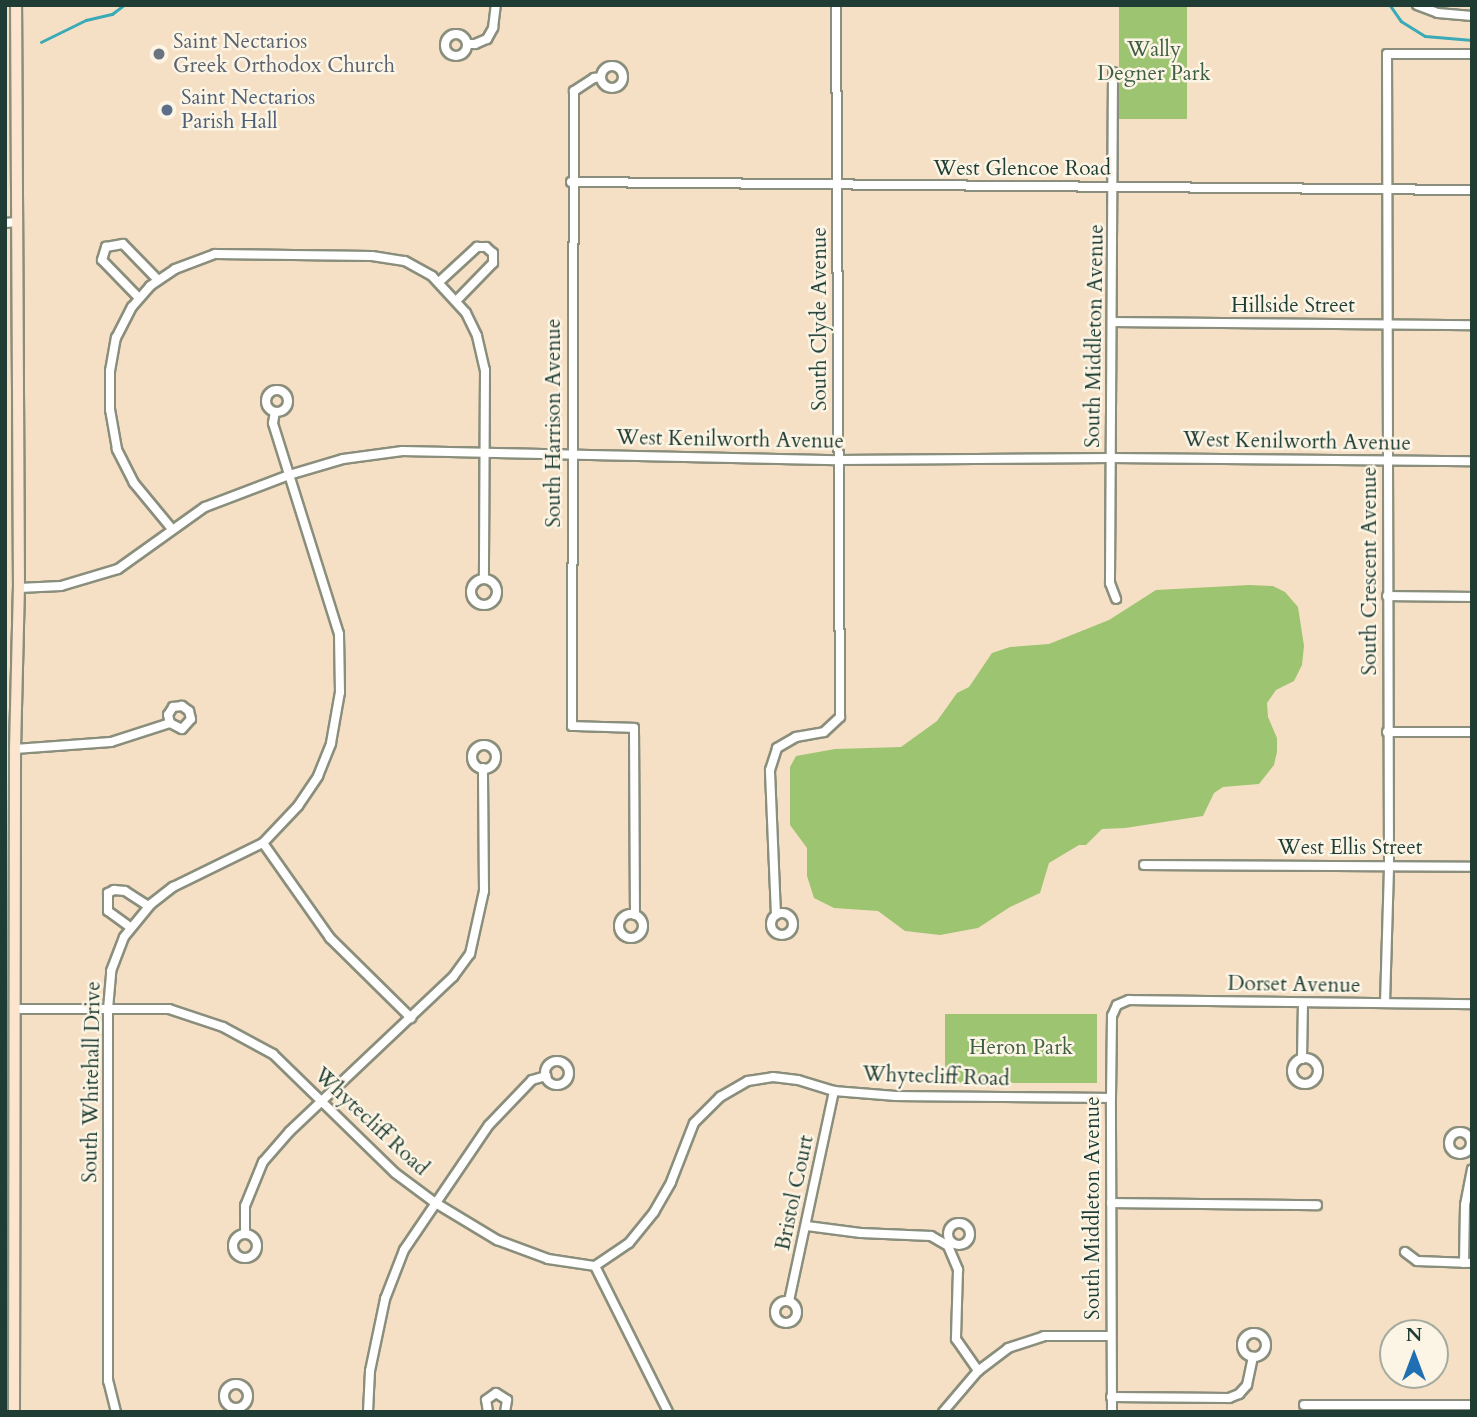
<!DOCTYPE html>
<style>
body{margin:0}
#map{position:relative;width:1477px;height:1417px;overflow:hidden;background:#f6e0c5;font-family:Cardo,serif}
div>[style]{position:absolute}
.green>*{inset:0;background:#9dc470;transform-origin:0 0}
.stream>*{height:2.5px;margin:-1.25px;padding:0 1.25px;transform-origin:1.25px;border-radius:1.25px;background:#39aab6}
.roads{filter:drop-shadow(2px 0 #8a8e7c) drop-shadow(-2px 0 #8a8e7c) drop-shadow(0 2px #8a8e7c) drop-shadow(0 -2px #8a8e7c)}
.minor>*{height:8px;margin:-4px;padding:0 4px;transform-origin:4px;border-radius:4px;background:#fff}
.minor>.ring{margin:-4px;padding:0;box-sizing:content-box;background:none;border:8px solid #fff;border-radius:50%}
.secondary>*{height:10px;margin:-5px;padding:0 5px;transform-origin:5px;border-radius:5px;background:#fbe5cf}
.dots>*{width:19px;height:19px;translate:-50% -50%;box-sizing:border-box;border:4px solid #fcf5e5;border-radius:50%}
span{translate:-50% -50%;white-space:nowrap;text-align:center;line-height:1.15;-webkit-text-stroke:5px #fcf5e5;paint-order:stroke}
.worship-label{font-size:21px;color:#5b616d}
.left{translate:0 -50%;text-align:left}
.park-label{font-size:21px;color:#3e5f43}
.service-label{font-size:21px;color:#4e5e75}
.street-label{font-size:21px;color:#1f3d34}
.frame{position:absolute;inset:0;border:7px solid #1f3d34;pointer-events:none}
.north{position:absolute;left:1379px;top:1319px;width:70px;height:70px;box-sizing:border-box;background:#fcf5e5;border:2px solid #a4ab9e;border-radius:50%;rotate:0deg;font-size:19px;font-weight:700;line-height:28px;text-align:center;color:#1f3d34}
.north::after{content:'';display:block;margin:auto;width:24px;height:32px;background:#1f6fb2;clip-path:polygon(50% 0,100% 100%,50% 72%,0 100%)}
</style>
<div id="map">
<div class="green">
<div style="left:1119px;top:5px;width:68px;height:114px"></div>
<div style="clip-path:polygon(1249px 585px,1273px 586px,1285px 592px,1298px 607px,1304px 646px,1302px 665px,1294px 681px,1276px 690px,1267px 703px,1268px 717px,1277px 738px,1277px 752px,1274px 765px,1259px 784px,1223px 787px,1214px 793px,1203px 816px,1125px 828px,1102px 829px,1086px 845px,1079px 845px,1049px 863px,1040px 893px,1010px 907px,978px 928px,940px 935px,905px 931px,878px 911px,834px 908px,814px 898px,807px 876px,807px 848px,790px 825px,790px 767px,796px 756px,835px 749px,901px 747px,937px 721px,957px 693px,969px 687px,992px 653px,1010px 647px,1049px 644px,1109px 620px,1156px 590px)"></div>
<div style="left:945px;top:1014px;width:152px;height:69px"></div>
</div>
<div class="stream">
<div style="left:1390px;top:5px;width:19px;rotate:55deg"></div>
<div style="left:1401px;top:21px;width:28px;rotate:32deg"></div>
<div style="left:1425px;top:36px;width:47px;rotate:4.9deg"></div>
<div style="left:41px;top:42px;width:50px;rotate:-26.1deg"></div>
<div style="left:86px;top:20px;width:27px;rotate:-13deg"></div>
<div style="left:112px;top:14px;width:15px;rotate:-37deg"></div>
</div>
<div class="roads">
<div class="minor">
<div style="left:1417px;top:5px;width:22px;rotate:21deg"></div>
<div style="left:1438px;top:13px;width:34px;rotate:5deg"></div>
<div class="ring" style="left:445px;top:34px;width:14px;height:14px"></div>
<div style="left:467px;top:44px;width:8px"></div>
<div style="left:475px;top:44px;width:13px;rotate:-23deg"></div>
<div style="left:487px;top:39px;width:13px;rotate:-61deg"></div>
<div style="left:493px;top:28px;width:23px;rotate:-83deg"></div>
<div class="ring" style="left:601px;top:66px;width:14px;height:14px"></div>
<div style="left:1113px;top:72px;width:511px;rotate:90.34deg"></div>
<div style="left:1110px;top:583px;width:17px;rotate:69deg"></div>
<div style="left:601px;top:77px;width:7px;rotate:172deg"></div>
<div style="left:594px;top:78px;width:24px;rotate:147deg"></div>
<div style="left:574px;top:91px;width:635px;rotate:90.18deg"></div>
<div style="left:572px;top:726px;width:62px;rotate:1.8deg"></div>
<div style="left:634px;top:728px;width:187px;rotate:89.7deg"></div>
<div style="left:571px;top:182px;width:901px;rotate:0.51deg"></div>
<div style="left:5px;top:223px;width:12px;rotate:-5deg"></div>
<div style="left:439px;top:282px;width:52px;rotate:-42.6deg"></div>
<div style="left:477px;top:247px;width:9px"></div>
<div style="left:486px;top:247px;width:9px;rotate:41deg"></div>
<div style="left:493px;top:253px;width:10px;rotate:90deg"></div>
<div style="left:493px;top:263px;width:53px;rotate:134.2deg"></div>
<div style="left:139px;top:298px;width:53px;rotate:-134.2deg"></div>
<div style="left:102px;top:260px;width:14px;rotate:-73deg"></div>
<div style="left:106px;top:247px;width:17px;rotate:-10deg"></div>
<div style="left:123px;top:244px;width:49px;rotate:45.8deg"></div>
<div style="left:1114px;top:322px;width:358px;rotate:0.5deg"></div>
<div class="ring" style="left:266px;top:390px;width:14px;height:14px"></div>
<div style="left:172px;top:529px;width:60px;rotate:-129.6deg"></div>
<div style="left:134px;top:483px;width:38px;rotate:-117deg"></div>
<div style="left:117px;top:449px;width:40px;rotate:-100deg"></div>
<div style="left:110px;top:410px;width:39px;rotate:-90deg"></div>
<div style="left:110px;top:371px;width:34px;rotate:-80deg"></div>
<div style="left:116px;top:338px;width:35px;rotate:-63deg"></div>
<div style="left:132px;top:307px;width:28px;rotate:-49deg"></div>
<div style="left:150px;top:286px;width:30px;rotate:-34deg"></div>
<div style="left:175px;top:269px;width:43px;rotate:-20.6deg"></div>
<div style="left:215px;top:254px;width:157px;rotate:0.7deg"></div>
<div style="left:372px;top:256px;width:33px;rotate:9deg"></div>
<div style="left:405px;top:261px;width:31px;rotate:29deg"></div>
<div style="left:432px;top:276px;width:50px;rotate:47.4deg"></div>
<div style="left:466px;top:313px;width:25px;rotate:64deg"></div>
<div style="left:477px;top:336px;width:35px;rotate:77deg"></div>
<div style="left:485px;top:370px;width:209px;rotate:90.3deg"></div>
<div class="ring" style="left:471px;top:579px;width:18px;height:18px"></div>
<div style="left:19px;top:588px;width:42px;rotate:-2.7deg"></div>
<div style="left:61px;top:586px;width:59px;rotate:-16.6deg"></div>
<div style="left:118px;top:569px;width:107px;rotate:-35.5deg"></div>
<div style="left:205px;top:507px;width:90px;rotate:-20.9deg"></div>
<div style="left:289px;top:475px;width:56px;rotate:-16.5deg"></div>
<div style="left:343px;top:459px;width:60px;rotate:-7.7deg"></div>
<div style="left:402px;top:451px;width:436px;rotate:1.2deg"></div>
<div style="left:838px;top:460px;width:273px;rotate:-0.4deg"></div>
<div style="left:1111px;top:458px;width:361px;rotate:0.5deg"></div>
<div style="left:1387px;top:596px;width:85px;rotate:0.7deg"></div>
<div style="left:1387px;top:732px;width:85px"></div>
<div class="ring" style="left:472px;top:745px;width:16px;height:16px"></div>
<div style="left:15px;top:749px;width:96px;rotate:-4.2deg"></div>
<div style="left:111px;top:742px;width:62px;rotate:-17.9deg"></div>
<div style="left:170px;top:723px;width:13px;rotate:27deg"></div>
<div style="left:182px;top:729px;width:13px;rotate:-48deg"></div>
<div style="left:191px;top:719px;width:8px;rotate:-104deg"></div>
<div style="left:189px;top:711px;width:9px;rotate:-144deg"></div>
<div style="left:182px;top:706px;width:9px;rotate:174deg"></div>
<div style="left:173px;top:707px;width:9px;rotate:122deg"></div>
<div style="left:168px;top:715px;width:8px;rotate:76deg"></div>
<div style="left:263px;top:843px;width:116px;rotate:54.8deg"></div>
<div style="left:330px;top:938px;width:114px;rotate:44.6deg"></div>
<div style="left:1144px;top:865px;width:328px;rotate:0.3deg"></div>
<div class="ring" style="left:771px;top:913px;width:14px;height:14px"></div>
<div class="ring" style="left:619px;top:914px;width:16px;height:16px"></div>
<div style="left:776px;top:915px;width:145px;rotate:-92.4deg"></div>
<div style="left:770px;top:770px;width:23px;rotate:-72deg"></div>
<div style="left:777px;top:748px;width:22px;rotate:-30deg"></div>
<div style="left:796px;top:737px;width:28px;rotate:-10deg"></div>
<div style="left:824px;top:732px;width:22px;rotate:-43deg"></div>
<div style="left:840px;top:717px;width:712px;rotate:-90.32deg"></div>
<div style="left:130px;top:927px;width:27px;rotate:-144deg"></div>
<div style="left:108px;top:911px;width:18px;rotate:-90deg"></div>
<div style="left:108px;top:893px;width:7px;rotate:-27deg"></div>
<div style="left:114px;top:890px;width:11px;rotate:5deg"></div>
<div style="left:125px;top:891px;width:27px;rotate:33deg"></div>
<div style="left:1385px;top:1003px;width:137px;rotate:-88.3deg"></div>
<div style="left:1389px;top:866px;width:812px;rotate:-90.14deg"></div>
<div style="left:1387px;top:54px;width:85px"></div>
<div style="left:15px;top:1009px;width:154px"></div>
<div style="left:169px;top:1009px;width:57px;rotate:18.4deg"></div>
<div style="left:223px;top:1027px;width:57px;rotate:28.4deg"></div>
<div style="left:273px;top:1054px;width:170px;rotate:44.3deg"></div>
<div style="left:395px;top:1173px;width:49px;rotate:36.6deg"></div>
<div style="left:434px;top:1202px;width:74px;rotate:31.1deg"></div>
<div style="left:497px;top:1240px;width:54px;rotate:20.4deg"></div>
<div style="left:548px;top:1259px;width:48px;rotate:8.5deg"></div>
<div style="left:595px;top:1266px;width:41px;rotate:-34.1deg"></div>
<div style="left:629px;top:1243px;width:40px;rotate:-51deg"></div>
<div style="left:654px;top:1212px;width:34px;rotate:-60deg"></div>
<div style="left:671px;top:1182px;width:63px;rotate:-68.7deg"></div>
<div style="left:694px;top:1123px;width:37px;rotate:-45deg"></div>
<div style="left:720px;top:1097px;width:32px;rotate:-30deg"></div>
<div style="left:748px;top:1081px;width:25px;rotate:-9deg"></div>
<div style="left:773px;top:1077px;width:25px;rotate:7deg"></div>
<div style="left:798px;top:1080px;width:38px;rotate:17deg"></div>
<div style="left:834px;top:1091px;width:62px;rotate:4.6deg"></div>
<div style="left:896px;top:1096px;width:215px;rotate:0.5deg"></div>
<div class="ring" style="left:1292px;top:1058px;width:18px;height:18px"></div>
<div style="left:1302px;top:1059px;width:56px;rotate:-89deg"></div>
<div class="ring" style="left:545px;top:1061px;width:16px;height:16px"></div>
<div class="ring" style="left:1449px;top:1132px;width:14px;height:14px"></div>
<div style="left:1111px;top:1203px;width:206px;rotate:0.6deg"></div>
<div class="ring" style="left:948px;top:1223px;width:14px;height:14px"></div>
<div style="left:807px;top:1226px;width:54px;rotate:7.4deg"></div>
<div style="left:861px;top:1233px;width:70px;rotate:2.5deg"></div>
<div style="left:931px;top:1236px;width:20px;rotate:30deg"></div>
<div style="left:948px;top:1246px;width:26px;rotate:67deg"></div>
<div style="left:958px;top:1270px;width:69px;rotate:91.7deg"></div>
<div style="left:956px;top:1339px;width:39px;rotate:55deg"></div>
<div style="left:245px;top:1234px;width:28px;rotate:-90deg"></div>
<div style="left:245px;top:1206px;width:48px;rotate:-67.8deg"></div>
<div style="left:263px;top:1162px;width:40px;rotate:-49deg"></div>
<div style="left:289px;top:1132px;width:226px;rotate:-43.4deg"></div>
<div style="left:453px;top:977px;width:29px;rotate:-54deg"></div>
<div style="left:470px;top:954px;width:65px;rotate:-77.5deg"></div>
<div style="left:484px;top:891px;width:123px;rotate:-90.5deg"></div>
<div class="ring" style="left:233px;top:1234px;width:16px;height:16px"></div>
<div style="left:1405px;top:1252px;width:15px;rotate:37deg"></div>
<div style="left:1417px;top:1261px;width:55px;rotate:2.1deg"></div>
<div style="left:1464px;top:1263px;width:58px;rotate:-89deg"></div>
<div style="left:1465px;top:1205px;width:36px;rotate:-79deg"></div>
<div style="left:595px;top:1266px;width:163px;rotate:63.4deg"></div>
<div style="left:789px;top:1301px;width:215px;rotate:-77.9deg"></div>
<div class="ring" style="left:775px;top:1301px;width:14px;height:14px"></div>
<div class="ring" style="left:1242px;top:1333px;width:16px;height:16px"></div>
<div class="ring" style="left:224px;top:1384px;width:16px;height:16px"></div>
<div style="left:1111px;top:1397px;width:118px;rotate:0.5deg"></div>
<div style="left:1229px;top:1398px;width:11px;rotate:-22deg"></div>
<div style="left:1239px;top:1394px;width:12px;rotate:-48deg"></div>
<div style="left:1247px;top:1385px;width:29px;rotate:-78deg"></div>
<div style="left:1304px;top:1405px;width:168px"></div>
<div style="left:116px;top:1412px;width:32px;rotate:-104deg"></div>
<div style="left:108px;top:1381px;width:372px;rotate:-90deg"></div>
<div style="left:108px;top:1009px;width:38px;rotate:-85deg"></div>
<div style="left:111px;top:971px;width:36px;rotate:-69deg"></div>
<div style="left:124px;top:937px;width:43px;rotate:-50.7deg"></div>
<div style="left:151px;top:904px;width:28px;rotate:-38deg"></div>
<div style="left:173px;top:887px;width:100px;rotate:-26.1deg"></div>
<div style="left:263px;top:843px;width:51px;rotate:-46.6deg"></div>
<div style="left:298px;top:806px;width:36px;rotate:-56deg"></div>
<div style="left:318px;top:776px;width:35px;rotate:-68deg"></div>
<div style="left:331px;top:743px;width:52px;rotate:-80deg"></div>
<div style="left:340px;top:692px;width:58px;rotate:-91deg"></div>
<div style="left:339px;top:634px;width:221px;rotate:-107.4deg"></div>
<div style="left:273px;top:423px;width:11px;rotate:-80deg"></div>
<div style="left:368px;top:1412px;width:41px;rotate:-87.2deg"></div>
<div style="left:370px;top:1371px;width:74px;rotate:-78.2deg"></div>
<div style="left:385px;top:1299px;width:53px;rotate:-68.8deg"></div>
<div style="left:404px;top:1250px;width:151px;rotate:-55.8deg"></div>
<div style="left:489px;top:1125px;width:62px;rotate:-46.3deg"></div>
<div style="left:532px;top:1080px;width:15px;rotate:-16deg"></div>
<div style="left:488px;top:1412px;width:12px;rotate:-99deg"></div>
<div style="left:486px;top:1400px;width:12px;rotate:-35deg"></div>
<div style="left:496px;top:1393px;width:13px;rotate:32deg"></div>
<div style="left:507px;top:1400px;width:12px;rotate:99deg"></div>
<div style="left:943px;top:1412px;width:54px;rotate:-49.5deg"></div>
<div style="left:978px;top:1371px;width:38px;rotate:-37deg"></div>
<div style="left:1008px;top:1348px;width:38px;rotate:-18deg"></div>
<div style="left:1044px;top:1336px;width:67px"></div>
<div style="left:1112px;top:1412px;width:314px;rotate:-90.2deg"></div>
<div style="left:1111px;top:1098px;width:82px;rotate:-89.3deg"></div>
<div style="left:1112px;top:1016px;width:12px;rotate:-66deg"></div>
<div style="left:1117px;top:1005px;width:13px;rotate:-23deg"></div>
<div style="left:1129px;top:1000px;width:343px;rotate:0.7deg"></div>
</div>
<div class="secondary">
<div style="left:14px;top:1412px;width:663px;rotate:-89.91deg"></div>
<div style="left:15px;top:749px;width:161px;rotate:-88.6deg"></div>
<div style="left:19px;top:588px;width:583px;rotate:-90.29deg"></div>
</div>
</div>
<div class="dots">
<div style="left:159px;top:54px;background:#6b7280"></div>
<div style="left:167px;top:110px;background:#5c6f8a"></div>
</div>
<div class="worship-label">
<span class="left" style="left:173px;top:54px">Saint Nectarios<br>Greek Orthodox Church</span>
</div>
<div class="park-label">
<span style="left:1154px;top:62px">Wally<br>Degner Park</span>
<span style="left:1021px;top:1048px">Heron Park</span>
</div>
<div class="service-label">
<span class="left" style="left:181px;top:110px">Saint Nectarios<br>Parish Hall</span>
</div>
<div class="street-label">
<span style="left:1022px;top:169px">West Glencoe Road</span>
<span style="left:1293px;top:306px">Hillside Street</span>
<span style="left:820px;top:319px;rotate:-90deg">South Clyde Avenue</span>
<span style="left:1095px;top:336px;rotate:-89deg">South Middleton Avenue</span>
<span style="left:554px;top:423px;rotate:-90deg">South Harrison Avenue</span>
<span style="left:730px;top:440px;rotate:1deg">West Kenilworth Avenue</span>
<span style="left:1297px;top:442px;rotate:1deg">West Kenilworth Avenue</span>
<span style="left:1370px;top:571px;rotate:-90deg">South Crescent Avenue</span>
<span style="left:1350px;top:848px">West Ellis Street</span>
<span style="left:1294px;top:985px;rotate:1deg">Dorset Avenue</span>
<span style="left:936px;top:1077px;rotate:2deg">Whytecliff Road</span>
<span style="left:92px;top:1082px;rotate:-89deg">South Whitehall Drive</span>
<span style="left:371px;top:1122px;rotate:43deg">Whytecliff Road</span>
<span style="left:795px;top:1193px;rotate:-78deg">Bristol Court</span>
<span style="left:1093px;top:1208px;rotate:-90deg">South Middleton Avenue</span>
</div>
<div class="frame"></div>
<div class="north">N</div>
</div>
